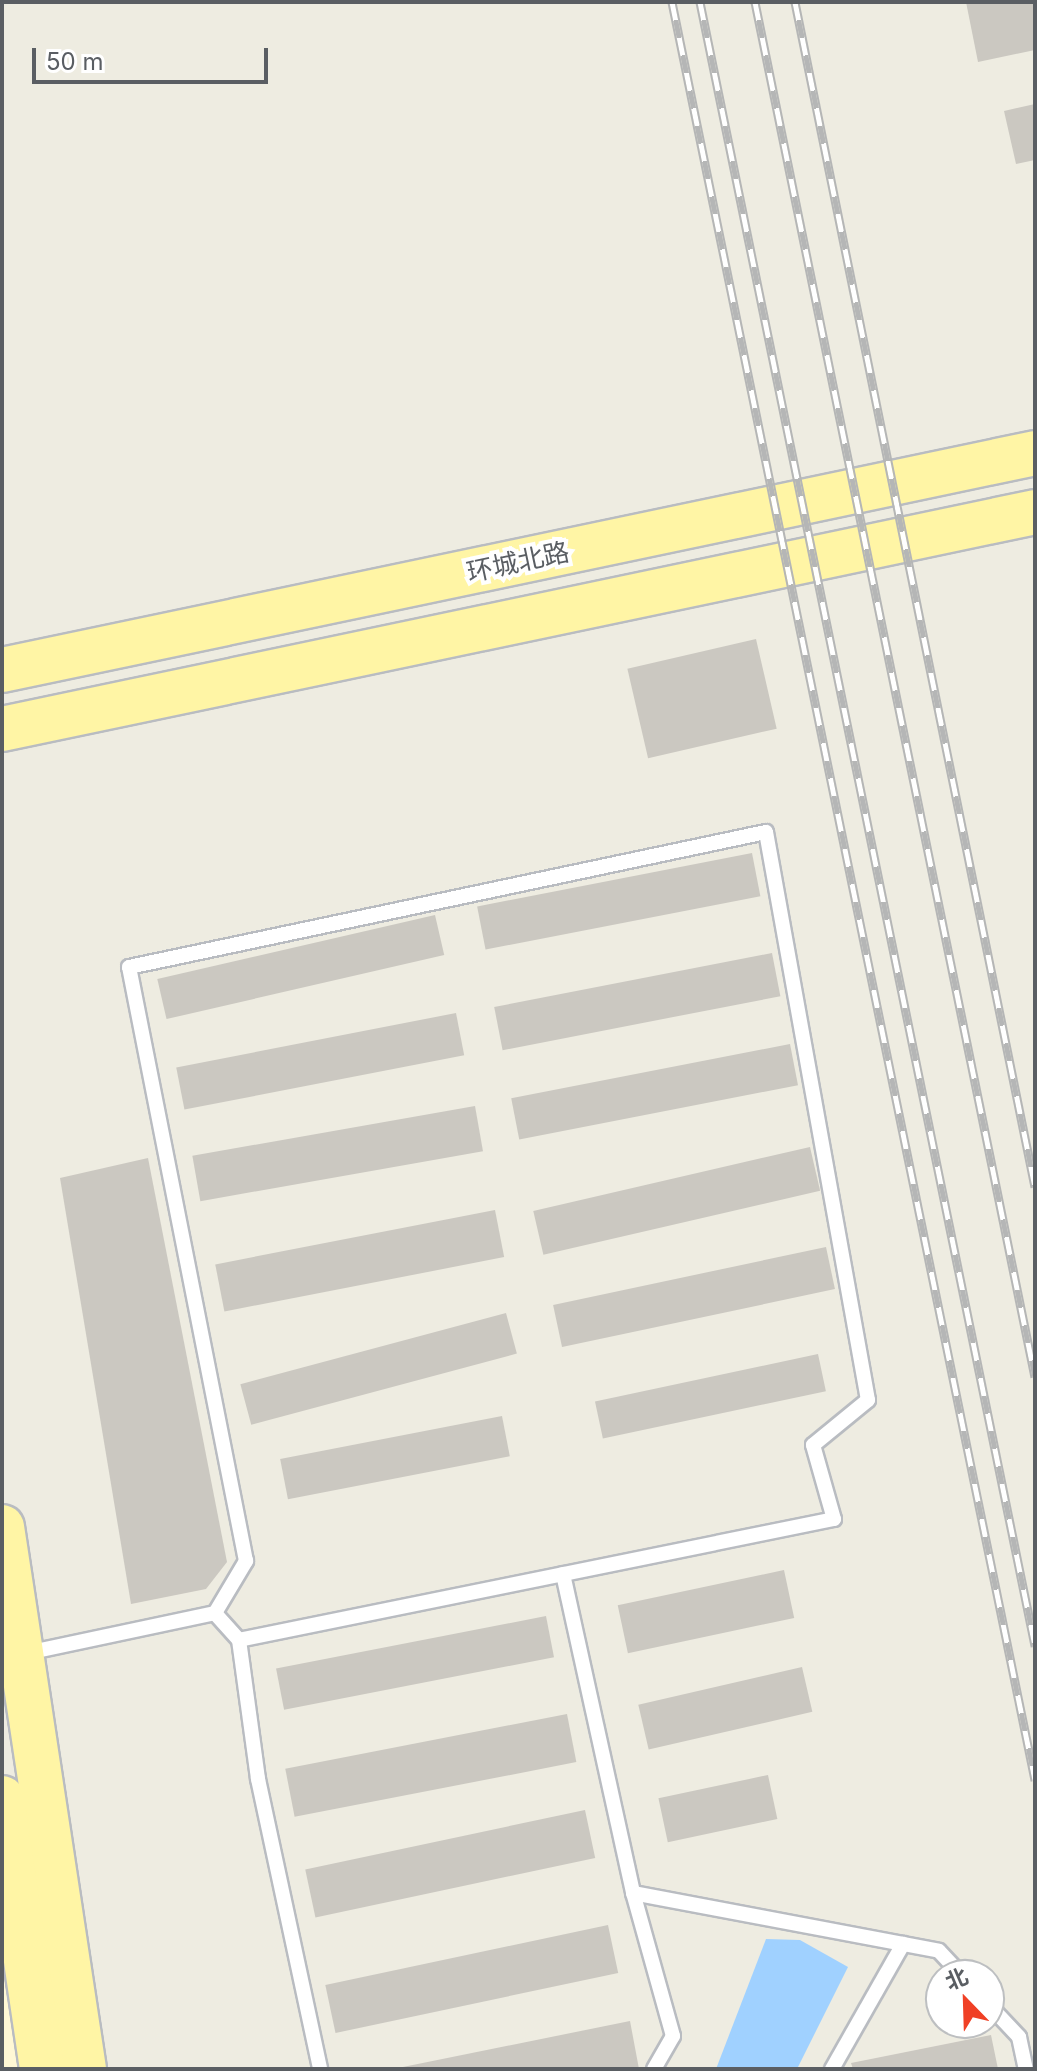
<!DOCTYPE html>
<meta charset="utf-8">
<style>
body{margin:0}
#map{position:relative;width:1037px;height:2071px;overflow:hidden;background:#eeece1;font-family:Inter,"Noto Sans SC",sans-serif}
div>[style]{position:absolute}
.commercial>*{inset:0;background:#fff8d5}
.water>*{inset:0;background:#a0d1ff}
.building>*{inset:0;background:#cbc8c1;transform-origin:0 0}
.roads{filter:drop-shadow(2px 0 #b9bcc1) drop-shadow(-2px 0 #b9bcc1) drop-shadow(0 2px #b9bcc1) drop-shadow(0 -2px #b9bcc1)}
.service>*{height:14px;margin:-7px;padding:0 7px;transform-origin:7px;border-radius:7px;background:#fff}
.primary>*{height:44px;margin:-22px;padding:0 22px;transform-origin:22px;border-radius:22px;background:#fff5a5}
.rail>*{height:9px;margin-top:-4.5px;transform-origin:0;background:repeating-linear-gradient(90deg,#fff 0 18px,#b5b6b6 0 36px);box-sizing:border-box;border-block:2px solid #b5b6b6}
span{translate:-50% -50%;white-space:nowrap;text-align:center;line-height:1.15;-webkit-text-stroke:8px #fff;paint-order:stroke}
.street-label{font-size:26px;color:#5a5e63}
.frame{position:absolute;inset:0;border:4px solid #5a5e63;pointer-events:none}
.north{position:absolute;left:925px;top:1959px;width:80px;height:80px;box-sizing:border-box;background:#fff;border:2px solid #bdbfc1;border-radius:50%;rotate:337deg;font-size:22px;font-weight:700;line-height:32px;text-align:center;color:#5a5e63}
.north::after{content:'';display:block;margin:auto;width:28px;height:36px;background:#f04025;clip-path:polygon(50% 0,100% 100%,50% 72%,0 100%)}
.scale{position:absolute;left:32px;top:48px;width:236px;height:36px;box-sizing:border-box;border:4px solid #5a5e63;border-top:0;padding-left:10px;font-size:24px;line-height:28px;white-space:nowrap;color:#5a5e63;-webkit-text-stroke:6px #fff;paint-order:stroke}
</style>
<div id="map">
<div class="commercial">
<div style="clip-path:polygon(2px 1886px,26px 2069px,2px 2069px)"></div>
</div>
<div class="water">
<div style="clip-path:polygon(766px 1939px,800px 1940px,848px 1967px,797px 2069px,716px 2069px)"></div>
</div>
<div class="building">
<div style="clip-path:polygon(966px 2px,1035px 2px,1035px 50px,978px 62px)"></div>
<div style="clip-path:polygon(1035px 104px,1035px 160px,1016px 164px,1004px 111px)"></div>
<div style="left:756px;top:639px;width:92px;height:132px;rotate:77deg"></div>
<div style="left:752px;top:853px;width:44px;height:280px;rotate:79deg"></div>
<div style="left:435px;top:915px;width:41px;height:285px;rotate:77deg"></div>
<div style="left:772px;top:953px;width:44px;height:283px;rotate:79deg"></div>
<div style="left:456px;top:1013px;width:43px;height:285px;rotate:79deg"></div>
<div style="left:790px;top:1044px;width:42px;height:284px;rotate:79deg"></div>
<div style="left:475px;top:1106px;width:46px;height:287px;rotate:80deg"></div>
<div style="left:810px;top:1147px;width:45px;height:284px;rotate:77deg"></div>
<div style="clip-path:polygon(148px 1158px,227px 1562px,206px 1589px,131px 1604px,60px 1178px)"></div>
<div style="left:495px;top:1210px;width:48px;height:285px;rotate:79deg"></div>
<div style="left:826px;top:1247px;width:43px;height:279px;rotate:78deg"></div>
<div style="left:506px;top:1313px;width:42px;height:275px;rotate:75deg"></div>
<div style="left:818px;top:1354px;width:38px;height:228px;rotate:78deg"></div>
<div style="left:502px;top:1416px;width:41px;height:226px;rotate:79deg"></div>
<div style="left:784px;top:1570px;width:49px;height:170px;rotate:78deg"></div>
<div style="left:546px;top:1616px;width:42px;height:275px;rotate:79deg"></div>
<div style="left:802px;top:1667px;width:46px;height:168px;rotate:77deg"></div>
<div style="left:567px;top:1714px;width:49px;height:287px;rotate:79deg"></div>
<div style="left:768px;top:1775px;width:45px;height:112px;rotate:78deg"></div>
<div style="left:585px;top:1810px;width:49px;height:286px;rotate:78deg"></div>
<div style="left:608px;top:1925px;width:49px;height:289px;rotate:78deg"></div>
<div style="clip-path:polygon(630px 2021px,639px 2069px,399px 2069px,398px 2068px)"></div>
<div style="clip-path:polygon(991px 2035px,998px 2069px,853px 2069px,851px 2063px)"></div>
</div>
<div class="roads">
<div class="service">
<div style="left:563px;top:1574px;width:327px;rotate:77.6deg"></div>
<div style="left:239px;top:1640px;width:140px;rotate:82.2deg"></div>
<div style="left:258px;top:1779px;width:297px;rotate:77.9deg"></div>
<div style="left:27px;top:1653px;width:192px;rotate:-12deg"></div>
<div style="left:215px;top:1613px;width:61px;rotate:-59.2deg"></div>
<div style="left:246px;top:1561px;width:605px;rotate:-101.14deg"></div>
<div style="left:129px;top:967px;width:651px;rotate:-11.97deg"></div>
<div style="left:766px;top:832px;width:577px;rotate:79.82deg"></div>
<div style="left:868px;top:1400px;width:71px;rotate:140.7deg"></div>
<div style="left:813px;top:1445px;width:77px;rotate:74.2deg"></div>
<div style="left:834px;top:1519px;width:607px;rotate:168.51deg"></div>
<div style="left:239px;top:1640px;width:36px;rotate:-132deg"></div>
<div style="left:989px;top:2005px;width:44px;rotate:46.8deg"></div>
<div style="left:1019px;top:2037px;width:33px;rotate:78deg"></div>
<div style="left:654px;top:2069px;width:38px;rotate:-60deg"></div>
<div style="left:673px;top:2036px;width:148px;rotate:-105.6deg"></div>
<div style="left:633px;top:1893px;width:311px;rotate:10.7deg"></div>
<div style="left:939px;top:1951px;width:33px;rotate:47deg"></div>
<div style="left:832px;top:2069px;width:144px;rotate:-60.4deg"></div>
</div>
<div class="primary">
<div style="left:2px;top:670px;width:1056px;rotate:-11.86deg"></div>
<div style="left:2px;top:729px;width:1056px;rotate:-11.86deg"></div>
<div style="left:2px;top:1527px;width:548px;rotate:81.4deg"></div>
<div style="left:2px;top:1798px;width:274px;rotate:81.6deg"></div>
</div>
</div>
<div class="rail">
<div style="left:672px;top:2px;width:1815px;rotate:78.46deg"></div>
<div style="left:700px;top:2px;width:1678px;rotate:78.48deg"></div>
<div style="left:755px;top:2px;width:1403px;rotate:78.49deg"></div>
<div style="left:795px;top:2px;width:1209px;rotate:78.55deg"></div>
</div>
<div class="street-label">
<span style="left:518px;top:562px;rotate:-12deg">环城北路</span>
</div>
<div class="frame"></div>
<div class="north">北</div>
<div class="scale">50 m</div>
</div>
